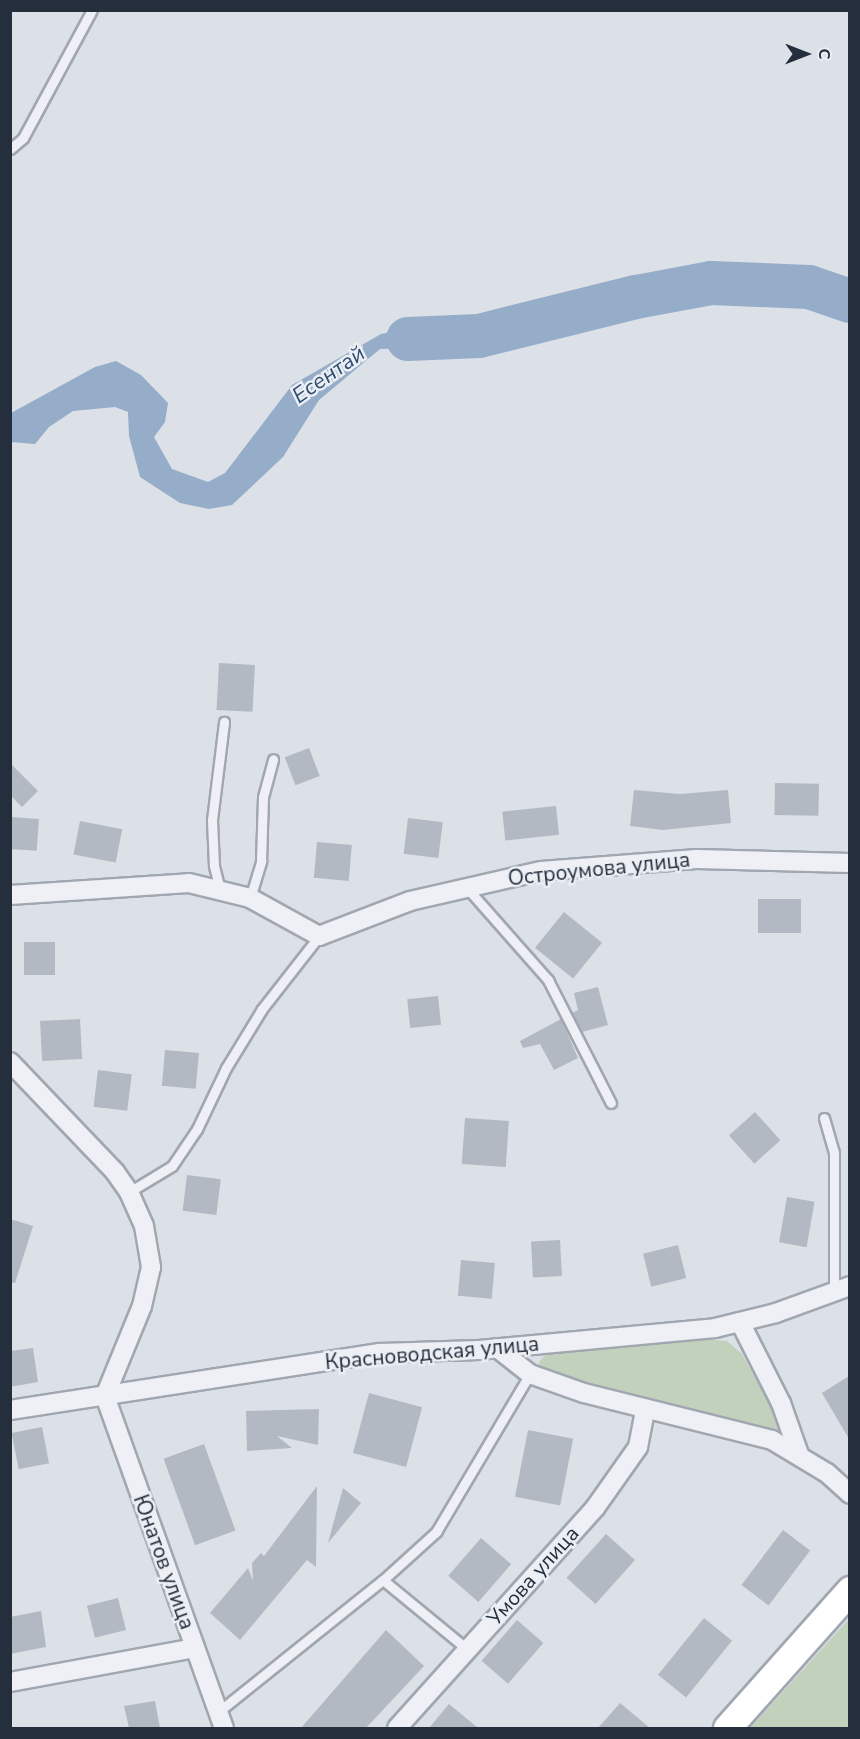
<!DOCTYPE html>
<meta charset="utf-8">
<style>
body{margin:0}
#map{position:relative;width:860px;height:1739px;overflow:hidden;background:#dce0e7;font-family:"Nunito Sans",sans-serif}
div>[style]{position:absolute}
.green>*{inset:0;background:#c1d1bc}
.water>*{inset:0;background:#95adc8}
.river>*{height:44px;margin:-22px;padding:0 22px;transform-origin:22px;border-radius:22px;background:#95adc8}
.building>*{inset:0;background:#b3b9c3;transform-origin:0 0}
.roads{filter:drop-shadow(2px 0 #a1a7b1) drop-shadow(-2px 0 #a1a7b1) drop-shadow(0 2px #a1a7b1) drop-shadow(0 -2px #a1a7b1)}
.lane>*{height:9px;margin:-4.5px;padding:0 4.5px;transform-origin:4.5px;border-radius:4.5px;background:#eef0f5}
.street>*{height:18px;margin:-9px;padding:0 9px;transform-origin:9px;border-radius:9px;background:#eef0f5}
.secondary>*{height:27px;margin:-13.5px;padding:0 13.5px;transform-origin:13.5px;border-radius:13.5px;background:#fff}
span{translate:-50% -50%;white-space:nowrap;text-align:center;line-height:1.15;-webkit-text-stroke:5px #ebeff4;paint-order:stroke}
.street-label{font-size:21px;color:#252e3d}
.water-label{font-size:22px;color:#2e4c72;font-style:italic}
.frame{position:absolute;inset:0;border:12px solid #252e3d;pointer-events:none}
.north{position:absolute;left:776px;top:24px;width:60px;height:60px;-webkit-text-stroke:4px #ebeff4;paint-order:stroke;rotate:90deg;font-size:16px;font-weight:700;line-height:24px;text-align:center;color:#252e3d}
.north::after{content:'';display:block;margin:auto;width:21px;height:27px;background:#252e3d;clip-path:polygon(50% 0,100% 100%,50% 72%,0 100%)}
</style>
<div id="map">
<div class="green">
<div style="clip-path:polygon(704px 1339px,727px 1341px,742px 1354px,783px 1428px,770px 1433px,613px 1396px,540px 1370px,539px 1362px,546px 1354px)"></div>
<div style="clip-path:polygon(849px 1619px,849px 1728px,750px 1728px)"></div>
</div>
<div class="water">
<div style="clip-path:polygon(423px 326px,469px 328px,466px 340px,434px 347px,380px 349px,319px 400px,283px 457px,232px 505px,209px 509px,180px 503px,140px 477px,129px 436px,128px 412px,115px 407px,73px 411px,49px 427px,35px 444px,11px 442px,11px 413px,95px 367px,116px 361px,141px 375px,168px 403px,165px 422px,154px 437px,172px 469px,208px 482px,225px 473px,292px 385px,381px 334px)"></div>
</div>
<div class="river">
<div style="left:408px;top:339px;width:71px;rotate:-2.4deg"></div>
<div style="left:479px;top:336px;width:162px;rotate:-14deg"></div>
<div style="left:636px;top:297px;width:76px;rotate:-10.6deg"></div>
<div style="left:711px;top:283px;width:98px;rotate:2.3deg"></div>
<div style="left:809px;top:287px;width:43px;rotate:18.9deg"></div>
</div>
<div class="building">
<div style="left:219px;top:663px;width:36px;height:47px;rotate:3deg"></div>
<div style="left:309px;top:748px;width:30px;height:26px;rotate:69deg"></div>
<div style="clip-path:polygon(10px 763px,38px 791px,22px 807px,10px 795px)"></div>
<div style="left:775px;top:783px;width:44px;height:32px;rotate:1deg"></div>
<div style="clip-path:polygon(634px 790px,680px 794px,728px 790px,731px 823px,663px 830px,630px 826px)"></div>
<div style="left:556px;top:806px;width:29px;height:54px;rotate:84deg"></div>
<div style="left:12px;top:817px;width:27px;height:32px;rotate:4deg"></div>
<div style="left:408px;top:818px;width:35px;height:36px;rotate:7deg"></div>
<div style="left:80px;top:821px;width:43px;height:34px;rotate:11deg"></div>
<div style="left:317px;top:842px;width:35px;height:36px;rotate:5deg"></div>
<div style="left:758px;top:899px;width:43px;height:34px"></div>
<div style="left:564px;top:912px;width:49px;height:46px;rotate:39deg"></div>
<div style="left:24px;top:942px;width:31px;height:33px"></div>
<div style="clip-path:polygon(598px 987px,608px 1025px,582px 1032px,572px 1013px,578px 1010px,574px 993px)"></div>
<div style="left:438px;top:996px;width:29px;height:31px;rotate:84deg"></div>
<div style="left:80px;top:1019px;width:40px;height:40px;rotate:87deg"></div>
<div style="clip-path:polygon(561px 1019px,578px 1058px,554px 1070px,540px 1044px,523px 1048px,520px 1041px)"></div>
<div style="left:165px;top:1050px;width:34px;height:36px;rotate:5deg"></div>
<div style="left:98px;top:1070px;width:34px;height:37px;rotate:7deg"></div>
<div style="left:755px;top:1112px;width:38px;height:35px;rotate:48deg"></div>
<div style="left:465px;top:1118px;width:44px;height:46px;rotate:4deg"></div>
<div style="left:187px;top:1175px;width:34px;height:36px;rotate:7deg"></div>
<div style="left:787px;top:1197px;width:28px;height:46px;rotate:10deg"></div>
<div style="clip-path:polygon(10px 1219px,33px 1226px,15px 1283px,10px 1283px)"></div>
<div style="left:560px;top:1240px;width:36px;height:29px;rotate:87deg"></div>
<div style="left:678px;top:1245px;width:34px;height:36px;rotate:76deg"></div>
<div style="left:461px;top:1260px;width:34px;height:36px;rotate:5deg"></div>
<div style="clip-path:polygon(33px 1348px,38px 1382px,10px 1387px,10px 1351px)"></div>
<div style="clip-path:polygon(849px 1376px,849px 1439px,822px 1393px)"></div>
<div style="left:369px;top:1393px;width:55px;height:62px;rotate:15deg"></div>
<div style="clip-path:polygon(319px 1409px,318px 1445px,277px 1436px,292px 1448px,247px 1451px,246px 1411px)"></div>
<div style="left:42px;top:1427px;width:37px;height:31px;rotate:79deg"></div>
<div style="left:528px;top:1430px;width:46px;height:68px;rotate:11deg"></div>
<div style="left:204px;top:1444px;width:92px;height:43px;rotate:70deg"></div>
<div style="clip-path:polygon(317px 1486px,316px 1567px,307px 1560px,240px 1640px,210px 1613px,248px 1568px,253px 1581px,252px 1563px,261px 1553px,264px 1556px)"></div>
<div style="clip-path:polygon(343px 1488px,361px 1503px,328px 1543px)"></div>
<div style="left:783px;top:1530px;width:34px;height:69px;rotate:37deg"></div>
<div style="left:606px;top:1534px;width:39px;height:59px;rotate:42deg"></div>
<div style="left:481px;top:1538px;width:40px;height:50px;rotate:41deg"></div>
<div style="left:118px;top:1598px;width:33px;height:32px;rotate:76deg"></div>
<div style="clip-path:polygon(41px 1611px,46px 1647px,10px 1654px,10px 1617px)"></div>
<div style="left:704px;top:1618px;width:36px;height:73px;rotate:39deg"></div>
<div style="left:517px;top:1620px;width:35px;height:54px;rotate:41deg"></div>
<div style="clip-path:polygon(386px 1630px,424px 1666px,366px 1728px,301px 1728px)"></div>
<div style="clip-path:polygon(155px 1701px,160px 1728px,129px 1728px,124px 1706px)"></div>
<div style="clip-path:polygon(620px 1703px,650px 1728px,598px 1728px)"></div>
<div style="clip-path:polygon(449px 1704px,478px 1728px,429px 1728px)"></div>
</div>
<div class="roads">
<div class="lane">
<div style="left:10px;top:149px;width:17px;rotate:-40deg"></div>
<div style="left:23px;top:138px;width:145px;rotate:-61.7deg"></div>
<div style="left:467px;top:888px;width:123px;rotate:48.6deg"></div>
<div style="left:548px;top:980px;width:138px;rotate:62.9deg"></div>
<div style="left:220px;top:890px;width:25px;rotate:-104deg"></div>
<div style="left:214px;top:866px;width:46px;rotate:-92.5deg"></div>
<div style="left:212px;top:820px;width:99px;rotate:-83deg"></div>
<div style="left:250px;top:898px;width:39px;rotate:-73deg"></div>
<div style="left:261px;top:861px;width:64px;rotate:-88.2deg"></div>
<div style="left:263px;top:797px;width:39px;rotate:-75deg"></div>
<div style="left:824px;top:1118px;width:36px;rotate:74deg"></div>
<div style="left:834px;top:1153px;width:137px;rotate:90deg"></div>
<div style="left:129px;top:1192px;width:50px;rotate:-31.2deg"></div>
<div style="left:172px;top:1166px;width:45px;rotate:-56deg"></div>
<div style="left:197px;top:1129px;width:68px;rotate:-64.6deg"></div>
<div style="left:226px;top:1068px;width:69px;rotate:-58.6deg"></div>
<div style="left:262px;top:1009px;width:93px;rotate:-52deg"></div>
<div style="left:383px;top:1580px;width:72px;rotate:-42.2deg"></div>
<div style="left:436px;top:1532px;width:184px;rotate:-59.3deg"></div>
<div style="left:218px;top:1712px;width:211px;rotate:-38.7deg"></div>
<div style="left:383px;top:1580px;width:109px;rotate:39.4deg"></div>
</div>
<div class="street">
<div style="left:10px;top:895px;width:179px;rotate:-3.8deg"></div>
<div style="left:189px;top:883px;width:63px;rotate:13.8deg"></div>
<div style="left:250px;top:898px;width:79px;rotate:28.8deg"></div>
<div style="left:319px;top:936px;width:97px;rotate:-21deg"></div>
<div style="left:410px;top:901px;width:134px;rotate:-12.9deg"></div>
<div style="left:541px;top:871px;width:156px;rotate:-4.4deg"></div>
<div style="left:697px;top:859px;width:153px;rotate:1.5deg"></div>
<div style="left:10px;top:1062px;width:152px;rotate:46.3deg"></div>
<div style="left:115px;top:1172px;width:24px;rotate:55deg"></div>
<div style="left:129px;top:1192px;width:37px;rotate:66deg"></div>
<div style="left:144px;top:1226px;width:42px;rotate:80.3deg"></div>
<div style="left:151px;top:1267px;width:40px;rotate:103deg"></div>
<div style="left:142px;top:1306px;width:97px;rotate:112.3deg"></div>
<div style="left:105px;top:1396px;width:353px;rotate:70.3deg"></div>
<div style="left:740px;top:1322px;width:91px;rotate:63.2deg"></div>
<div style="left:781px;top:1403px;width:54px;rotate:70.6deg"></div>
<div style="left:497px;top:1348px;width:42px;rotate:38.2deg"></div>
<div style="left:530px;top:1374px;width:57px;rotate:19.4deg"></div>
<div style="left:584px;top:1393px;width:194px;rotate:14deg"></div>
<div style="left:772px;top:1440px;width:64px;rotate:31deg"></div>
<div style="left:827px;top:1473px;width:31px;rotate:42deg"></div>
<div style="left:10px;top:1410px;width:374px;rotate:-8.8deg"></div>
<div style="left:380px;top:1353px;width:99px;rotate:-1.7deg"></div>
<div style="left:479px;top:1350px;width:237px;rotate:-5.3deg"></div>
<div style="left:715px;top:1328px;width:63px;rotate:-13.8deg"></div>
<div style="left:776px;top:1313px;width:79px;rotate:-20deg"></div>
<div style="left:10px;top:1682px;width:188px;rotate:-10.4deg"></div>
<div style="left:397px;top:1728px;width:296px;rotate:-48deg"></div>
<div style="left:595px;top:1508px;width:75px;rotate:-54.8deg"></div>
<div style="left:638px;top:1447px;width:38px;rotate:-79deg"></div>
</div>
<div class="secondary">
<div style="left:727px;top:1728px;width:185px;rotate:-48.3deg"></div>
</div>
</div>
<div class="street-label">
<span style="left:599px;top:869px;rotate:-6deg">Остроумова улица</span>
<span style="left:432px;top:1353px;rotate:-5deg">Красноводская улица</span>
<span style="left:164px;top:1562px;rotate:70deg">Юнатов улица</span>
<span style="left:533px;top:1576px;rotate:-48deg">Умова улица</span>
</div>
<div class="water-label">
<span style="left:329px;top:375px;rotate:-35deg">Есентай</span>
</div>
<div class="frame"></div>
<div class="north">С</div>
</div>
